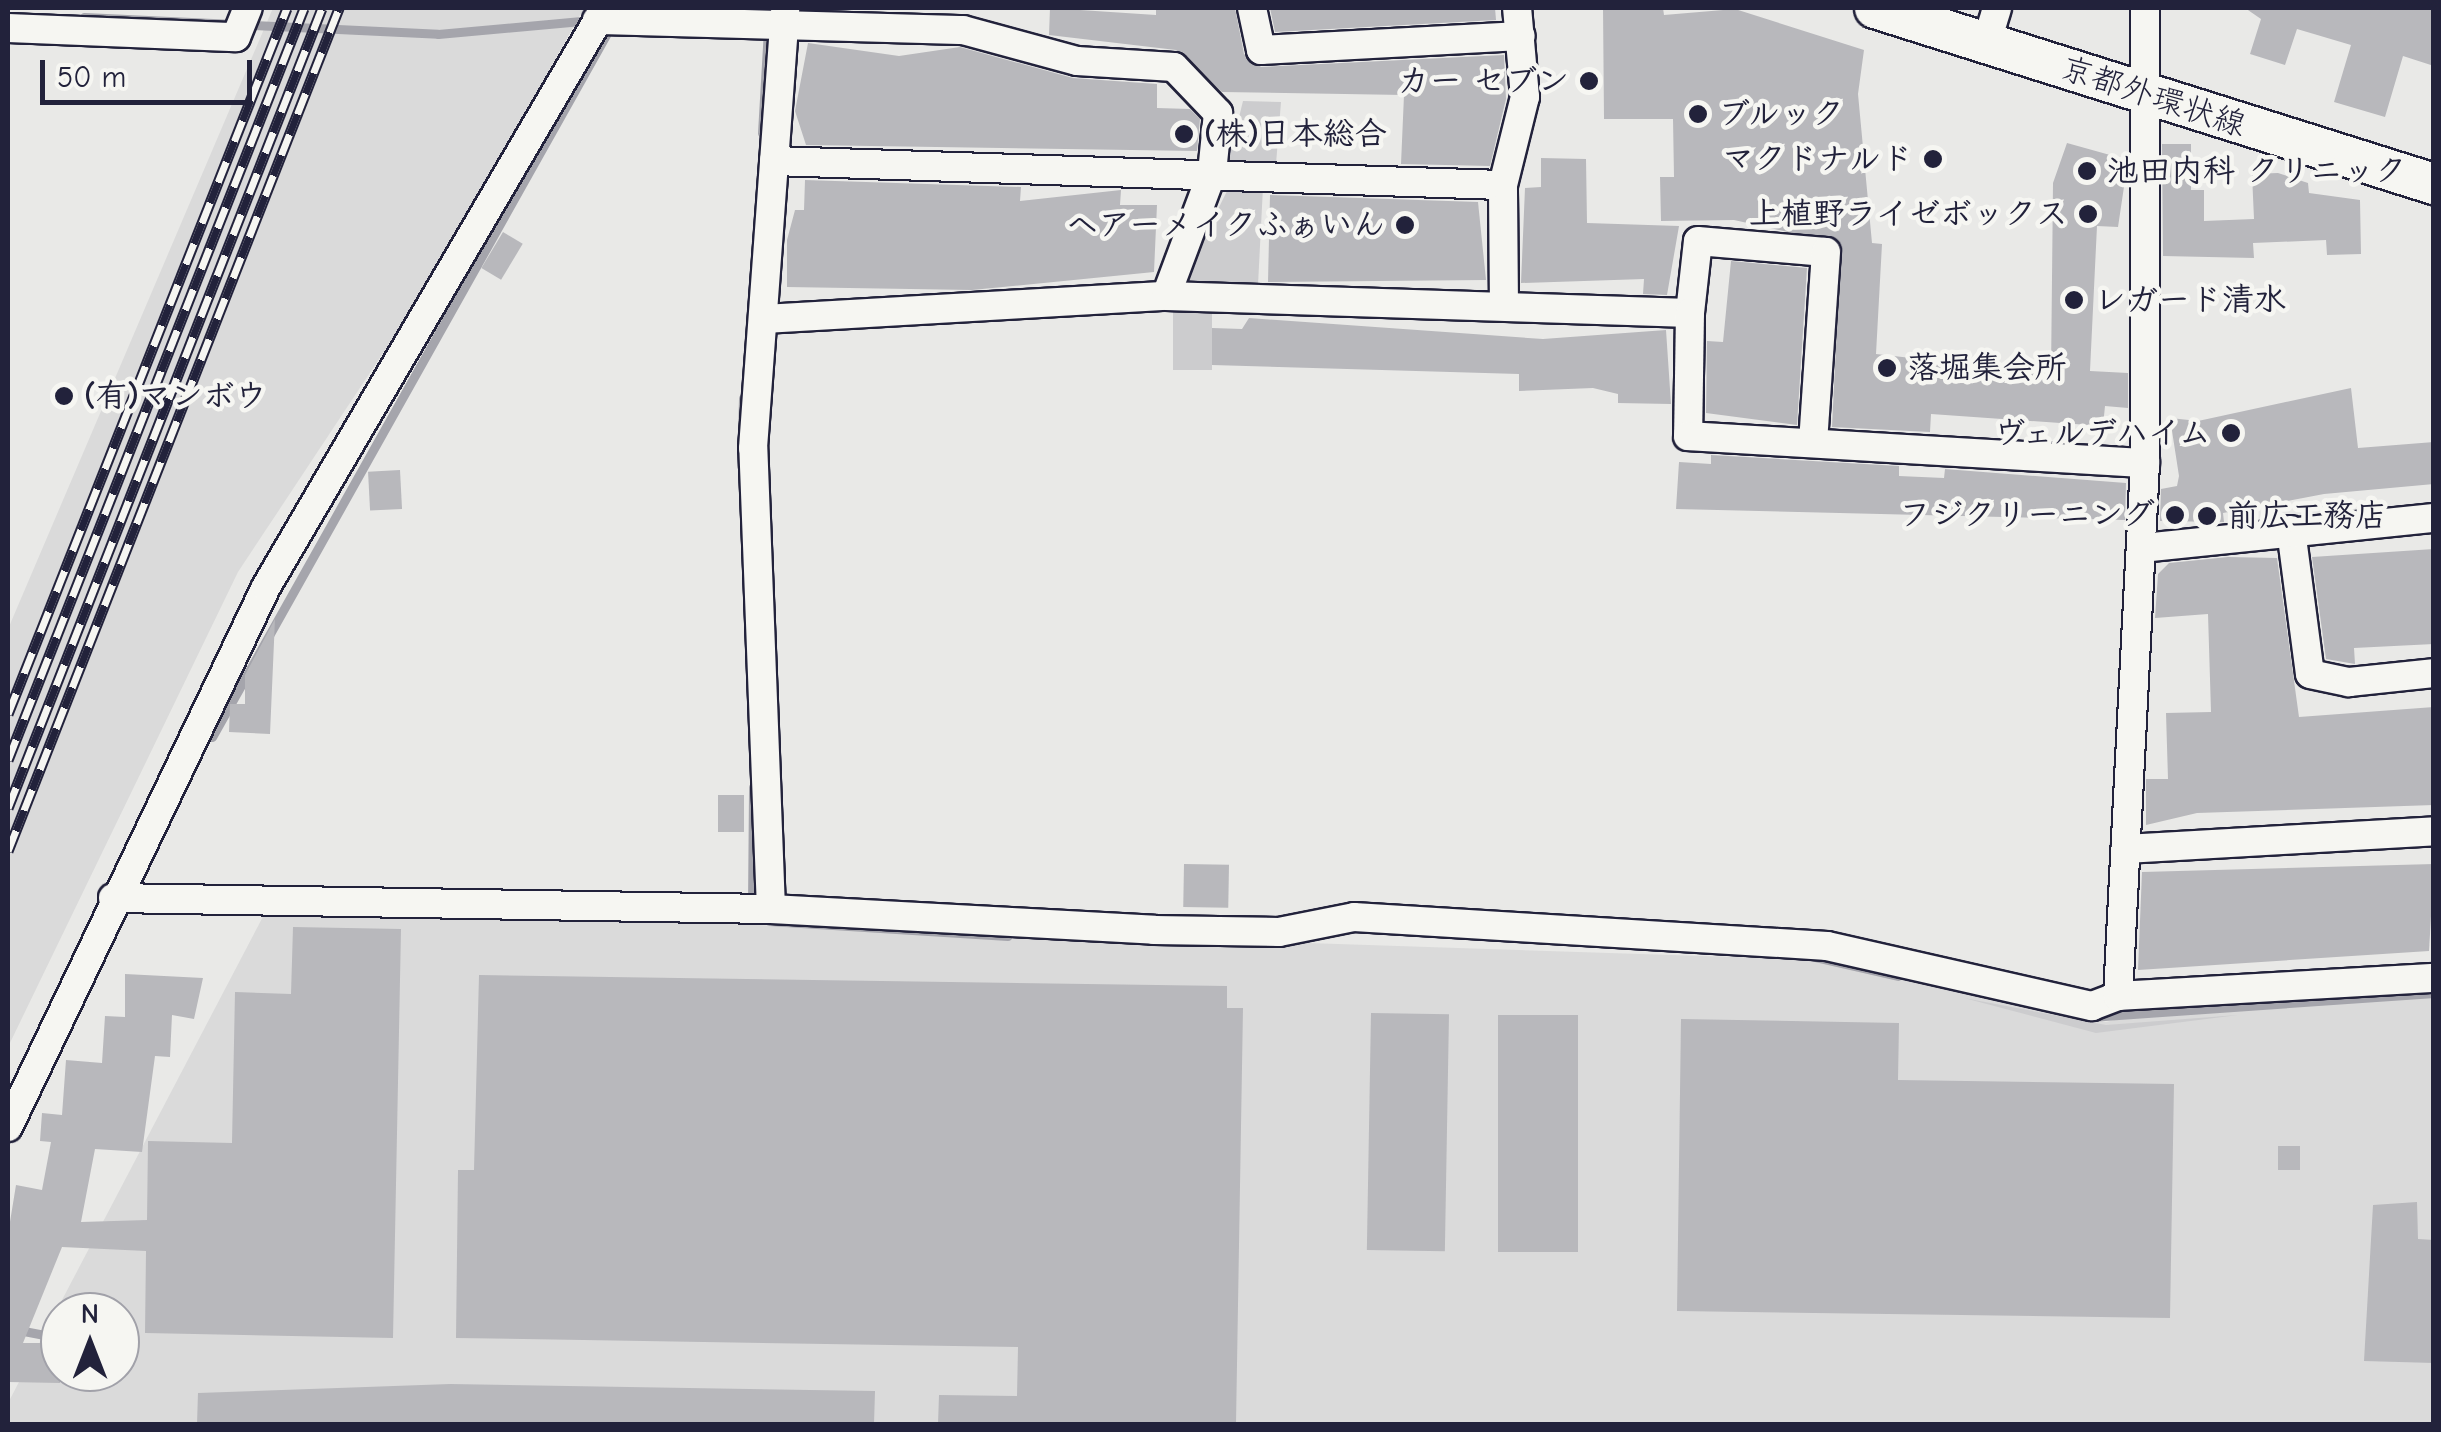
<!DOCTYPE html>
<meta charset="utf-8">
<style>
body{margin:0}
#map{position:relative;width:2441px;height:1432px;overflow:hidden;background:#e9e9e7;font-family:"Comic Neue","Klee One",sans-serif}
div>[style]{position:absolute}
.built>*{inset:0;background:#dadada}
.green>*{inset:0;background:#ccccce;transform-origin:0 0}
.stream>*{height:9px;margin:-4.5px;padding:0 4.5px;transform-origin:4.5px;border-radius:4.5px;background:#a5a5ac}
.building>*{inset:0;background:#b8b8bc;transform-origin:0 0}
.roads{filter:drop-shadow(2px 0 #22223b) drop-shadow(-2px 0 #22223b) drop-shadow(0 2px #22223b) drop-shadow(0 -2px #22223b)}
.minor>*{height:28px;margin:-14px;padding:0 14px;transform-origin:14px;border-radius:14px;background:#f6f6f2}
.secondary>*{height:40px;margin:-20px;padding:0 20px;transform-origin:20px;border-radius:20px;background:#f6f6f2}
.rail>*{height:11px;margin-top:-5.5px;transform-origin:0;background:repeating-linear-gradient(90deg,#f6f6f2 0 22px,#22223b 0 44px);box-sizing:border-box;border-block:2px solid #22223b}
.dots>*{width:28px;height:28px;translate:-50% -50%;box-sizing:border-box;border:5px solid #f6f6f2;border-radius:50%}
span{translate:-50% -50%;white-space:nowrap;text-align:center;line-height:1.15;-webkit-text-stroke:9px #f6f6f2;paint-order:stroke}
.poi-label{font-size:32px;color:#22223b;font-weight:700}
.right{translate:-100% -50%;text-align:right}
.left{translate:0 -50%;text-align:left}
.street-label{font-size:32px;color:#22223b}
.frame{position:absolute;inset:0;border:10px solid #22223b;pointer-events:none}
.north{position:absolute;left:40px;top:1292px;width:100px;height:100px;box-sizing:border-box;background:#f6f6f2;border:2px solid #a1a1a9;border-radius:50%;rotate:0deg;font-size:28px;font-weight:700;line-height:40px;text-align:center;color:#22223b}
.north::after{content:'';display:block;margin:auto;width:35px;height:45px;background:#22223b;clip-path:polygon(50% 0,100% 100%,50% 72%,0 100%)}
.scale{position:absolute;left:40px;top:60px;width:212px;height:45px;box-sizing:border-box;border:5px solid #22223b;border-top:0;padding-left:12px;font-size:30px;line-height:35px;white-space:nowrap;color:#22223b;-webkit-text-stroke:8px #f6f6f2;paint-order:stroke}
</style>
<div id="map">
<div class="built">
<div style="clip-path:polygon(273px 8px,584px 8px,432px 279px,238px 572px,8px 1047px,8px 629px)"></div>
<div style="clip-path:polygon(evenodd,267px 909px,1823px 960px,2106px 1022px,2155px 1010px,2433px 994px,2433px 1424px,8px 1424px,8px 1403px,267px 909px,60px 1312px,120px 1312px,120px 1372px,60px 1372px,60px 1312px)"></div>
</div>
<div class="green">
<div style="clip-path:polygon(1243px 101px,1281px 102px,1276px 164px,1228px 162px)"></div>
<div style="clip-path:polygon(1229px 187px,1263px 187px,1258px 285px,1182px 282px)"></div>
<div style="left:1173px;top:307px;width:39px;height:63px"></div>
<div style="clip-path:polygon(1964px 998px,2106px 1025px,2238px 1015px,2096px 1033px)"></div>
</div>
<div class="stream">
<div style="left:84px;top:17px;width:354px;rotate:2.7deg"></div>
<div style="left:438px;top:34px;width:155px;rotate:-5.2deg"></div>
<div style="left:762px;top:133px;width:104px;rotate:-86.7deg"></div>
<div style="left:741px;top:466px;width:68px;rotate:-88.3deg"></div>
<div style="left:212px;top:737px;width:815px;rotate:-60.7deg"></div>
<div style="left:752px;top:906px;width:119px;rotate:-89.5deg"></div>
<div style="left:769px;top:921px;width:239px;rotate:3.6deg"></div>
<div style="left:1811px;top:956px;width:89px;rotate:12.9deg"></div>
<div style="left:2090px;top:1017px;width:345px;rotate:-4deg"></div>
<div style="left:8px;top:1328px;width:53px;rotate:10.9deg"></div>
</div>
<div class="building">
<div style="clip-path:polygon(1050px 8px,1156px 15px,1156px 8px,1235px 8px,1244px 54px,1261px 67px,1504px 55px,1506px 99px,1490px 166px,1401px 164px,1404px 95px,1222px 92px,1176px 50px,1049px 35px)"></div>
<div style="clip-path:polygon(1270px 8px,1495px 8px,1496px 20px,1275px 32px)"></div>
<div style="clip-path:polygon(1603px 8px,1663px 8px,1664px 15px,1735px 9px,1864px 50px,1858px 94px,1872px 243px,1882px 244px,1876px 354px,2051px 374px,2053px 183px,2067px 143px,2128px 160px,2118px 227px,2097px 226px,2090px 371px,2128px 373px,2128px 408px,2105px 406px,2103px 426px,1931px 414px,1930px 432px,1832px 427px,1841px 244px,1734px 220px,1661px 221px,1660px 177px,1674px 177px,1673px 119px,1604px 119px)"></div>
<div style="clip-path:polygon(2245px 8px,2434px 8px,2434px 66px,2403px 56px,2385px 117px,2334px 102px,2351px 45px,2297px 29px,2285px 65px,2250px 54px,2261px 19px)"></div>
<div style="clip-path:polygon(808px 43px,899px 56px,960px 47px,1073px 78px,1157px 84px,1157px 108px,1190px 109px,1200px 119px,1197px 151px,806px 145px,795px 111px)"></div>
<div style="clip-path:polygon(2162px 144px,2191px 144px,2191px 190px,2204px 190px,2204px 221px,2254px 219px,2252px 174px,2278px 173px,2308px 183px,2309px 193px,2360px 200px,2361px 254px,2327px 255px,2326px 240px,2253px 243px,2254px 258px,2163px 256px)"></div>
<div style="clip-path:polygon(1541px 158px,1586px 159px,1587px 223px,1679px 226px,1667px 295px,1643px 294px,1644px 279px,1521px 283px,1525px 188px,1541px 187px)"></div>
<div style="clip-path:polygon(805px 180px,1021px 187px,1020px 201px,1121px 190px,1120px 205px,1157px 205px,1154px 272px,972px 290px,787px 287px,787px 240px,795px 210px,804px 210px)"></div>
<div style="clip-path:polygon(1270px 195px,1478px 202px,1486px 280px,1268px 282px)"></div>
<div style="left:503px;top:232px;width:23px;height:42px;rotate:31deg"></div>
<div style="clip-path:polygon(1731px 261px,1807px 268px,1797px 425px,1706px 413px,1707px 341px,1723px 342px)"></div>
<div style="clip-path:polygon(1249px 318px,1543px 339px,1666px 330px,1671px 404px,1618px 403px,1618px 394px,1593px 388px,1519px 391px,1519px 374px,1212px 365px,1212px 328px,1242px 329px)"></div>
<div style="clip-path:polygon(2351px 388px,2358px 448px,2434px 442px,2434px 484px,2324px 494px,2223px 513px,2224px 522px,2160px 521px,2161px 489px,2177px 486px,2179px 476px,2170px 418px,2198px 421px)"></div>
<div style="clip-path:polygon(1711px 455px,1899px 466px,1899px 476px,1944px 478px,1945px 469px,2126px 483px,2125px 520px,1676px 509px,1679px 462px,1711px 464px)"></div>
<div style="left:400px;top:470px;width:39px;height:32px;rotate:87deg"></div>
<div style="clip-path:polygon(2434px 549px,2434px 644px,2354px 648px,2355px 664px,2326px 659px,2312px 557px)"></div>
<div style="clip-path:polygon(2228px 557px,2277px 558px,2299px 717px,2434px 707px,2434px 805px,2197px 813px,2146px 825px,2146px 779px,2168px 779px,2166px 713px,2211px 712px,2208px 614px,2155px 618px,2158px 574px,2169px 563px)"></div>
<div style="clip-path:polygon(275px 619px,270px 734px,229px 732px,230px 704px,245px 704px,245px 675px)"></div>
<div style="left:718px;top:795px;width:26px;height:37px"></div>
<div style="left:1184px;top:864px;width:45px;height:43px;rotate:1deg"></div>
<div style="clip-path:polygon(2434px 864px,2429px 951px,2138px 970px,2142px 872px)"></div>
<div style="clip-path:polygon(293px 927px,401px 929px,393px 1338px,145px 1333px,146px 1251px,62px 1247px,23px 1343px,60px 1343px,60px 1383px,8px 1382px,8px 1234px,16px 1185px,42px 1190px,51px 1142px,40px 1141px,42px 1113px,62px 1115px,66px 1060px,102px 1063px,105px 1016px,125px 1017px,125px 974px,203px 978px,194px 1019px,172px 1015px,170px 1057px,155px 1056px,142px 1152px,95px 1149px,81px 1222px,147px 1220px,148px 1141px,232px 1143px,235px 992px,291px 994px)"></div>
<div style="clip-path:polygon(479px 975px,1227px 986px,1227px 1008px,1243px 1008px,1236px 1424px,938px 1424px,939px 1395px,1017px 1396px,1018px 1347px,456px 1338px,458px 1170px,474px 1170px)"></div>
<div style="left:1371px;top:1013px;width:78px;height:237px;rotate:1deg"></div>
<div style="left:1498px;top:1015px;width:80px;height:237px"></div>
<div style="clip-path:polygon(1681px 1019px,1899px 1023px,1898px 1080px,2174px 1084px,2170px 1318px,1677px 1311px)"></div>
<div style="left:2278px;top:1146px;width:22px;height:24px"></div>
<div style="clip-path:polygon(2417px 1202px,2418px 1239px,2434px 1240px,2434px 1363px,2364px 1361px,2373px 1205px)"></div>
<div style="clip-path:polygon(450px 1384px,875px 1391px,874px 1424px,197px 1424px,198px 1393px)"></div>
</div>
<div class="roads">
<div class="minor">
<div style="left:1252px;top:8px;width:43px;rotate:77.9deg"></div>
<div style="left:1261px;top:50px;width:260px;rotate:-3.1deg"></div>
<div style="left:597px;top:20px;width:366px;rotate:1.6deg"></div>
<div style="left:963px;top:30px;width:118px;rotate:15.2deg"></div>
<div style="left:1077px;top:61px;width:97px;rotate:3.5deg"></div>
<div style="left:1174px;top:67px;width:64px;rotate:46.3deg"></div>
<div style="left:1218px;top:113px;width:60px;rotate:95.7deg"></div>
<div style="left:1212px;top:173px;width:131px;rotate:110.5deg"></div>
<div style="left:8px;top:28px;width:228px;rotate:2.3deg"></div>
<div style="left:236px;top:37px;width:31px;rotate:-68deg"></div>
<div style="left:1987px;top:41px;width:34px;rotate:-73deg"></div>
<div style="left:774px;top:161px;width:729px;rotate:1.89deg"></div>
<div style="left:1504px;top:306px;width:121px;rotate:-90.5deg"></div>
<div style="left:1503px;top:185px;width:91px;rotate:-76deg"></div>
<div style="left:1525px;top:97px;width:89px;rotate:-95.1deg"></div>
<div style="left:1690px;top:313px;width:72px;rotate:-83.7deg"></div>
<div style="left:1698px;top:241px;width:128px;rotate:4.9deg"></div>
<div style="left:1826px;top:252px;width:189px;rotate:93.9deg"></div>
<div style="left:764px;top:319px;width:403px;rotate:-3.3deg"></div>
<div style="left:1166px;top:296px;width:524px;rotate:1.86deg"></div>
<div style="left:1690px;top:313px;width:123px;rotate:90.9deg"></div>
<div style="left:1688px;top:436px;width:458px;rotate:3.4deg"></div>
<div style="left:2291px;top:530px;width:145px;rotate:82.5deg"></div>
<div style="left:2310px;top:674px;width:40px;rotate:12deg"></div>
<div style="left:2349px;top:682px;width:85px;rotate:-6deg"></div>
<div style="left:2143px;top:548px;width:293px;rotate:-5.9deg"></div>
<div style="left:2126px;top:849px;width:309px;rotate:-3.3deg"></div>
<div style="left:113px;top:898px;width:658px;rotate:0.96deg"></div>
<div style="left:771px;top:909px;width:384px;rotate:3.1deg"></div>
<div style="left:1154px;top:930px;width:125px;rotate:0.9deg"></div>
<div style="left:1279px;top:932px;width:76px;rotate:-11.3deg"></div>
<div style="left:1354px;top:917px;width:474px;rotate:3.5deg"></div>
<div style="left:1827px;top:946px;width:272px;rotate:12.8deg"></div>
<div style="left:2092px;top:1006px;width:28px;rotate:-21deg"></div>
<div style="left:2118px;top:996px;width:317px;rotate:-3.3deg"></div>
<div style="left:771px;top:909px;width:461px;rotate:-92.2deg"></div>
<div style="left:753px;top:448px;width:441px;rotate:-85.8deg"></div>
<div style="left:2118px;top:996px;width:534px;rotate:-87.1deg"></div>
<div style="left:2145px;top:463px;width:455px;rotate:-90deg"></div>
<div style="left:8px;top:1127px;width:598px;rotate:-64.46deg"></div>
<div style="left:266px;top:587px;width:671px;rotate:-59.65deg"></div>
</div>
<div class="secondary">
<div style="left:1875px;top:8px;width:586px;rotate:17.48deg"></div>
</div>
</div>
<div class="rail">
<div style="left:8px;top:714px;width:759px;rotate:-68.44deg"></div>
<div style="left:8px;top:760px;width:808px;rotate:-68.51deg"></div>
<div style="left:8px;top:808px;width:859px;rotate:-68.57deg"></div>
<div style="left:8px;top:851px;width:906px;rotate:-68.56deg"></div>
</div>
<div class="dots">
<div style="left:1589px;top:81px;background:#22223b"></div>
<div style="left:1698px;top:114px;background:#22223b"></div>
<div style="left:1184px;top:134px;background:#22223b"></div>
<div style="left:1933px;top:159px;background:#22223b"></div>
<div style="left:2087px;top:171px;background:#22223b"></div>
<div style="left:2088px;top:214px;background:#22223b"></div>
<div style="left:1405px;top:225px;background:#22223b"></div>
<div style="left:2074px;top:300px;background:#22223b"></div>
<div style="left:1887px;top:368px;background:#22223b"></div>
<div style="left:64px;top:396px;background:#22223b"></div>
<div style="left:2231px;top:433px;background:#22223b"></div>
<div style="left:2175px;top:515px;background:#22223b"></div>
<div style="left:2207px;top:516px;background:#22223b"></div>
</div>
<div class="poi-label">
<span class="right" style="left:1569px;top:81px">カー セブン</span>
<span class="left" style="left:1718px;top:114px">ブルック</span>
<span class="left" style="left:1204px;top:134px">(株)日本総合</span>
<span class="right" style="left:1913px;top:159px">マクドナルド</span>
<span class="left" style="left:2107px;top:171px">池田内科 クリニック</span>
<span class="right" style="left:2068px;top:214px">上植野ライゼボックス</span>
<span class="right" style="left:1385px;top:225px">ヘアーメイクふぁいん</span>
<span class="left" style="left:2094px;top:300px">レガード清水</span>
<span class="left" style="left:1907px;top:368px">落堀集会所</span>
<span class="left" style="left:84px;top:396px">(有)マンボウ</span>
<span class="right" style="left:2211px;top:433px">ヴェルデハイム</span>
<span class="right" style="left:2155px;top:515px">フジクリーニング</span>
<span class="left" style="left:2227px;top:516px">前広工務店</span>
</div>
<div class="street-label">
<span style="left:2153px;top:97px;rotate:18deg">京都外環状線</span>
</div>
<div class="frame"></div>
<div class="north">N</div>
<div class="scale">50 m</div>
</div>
